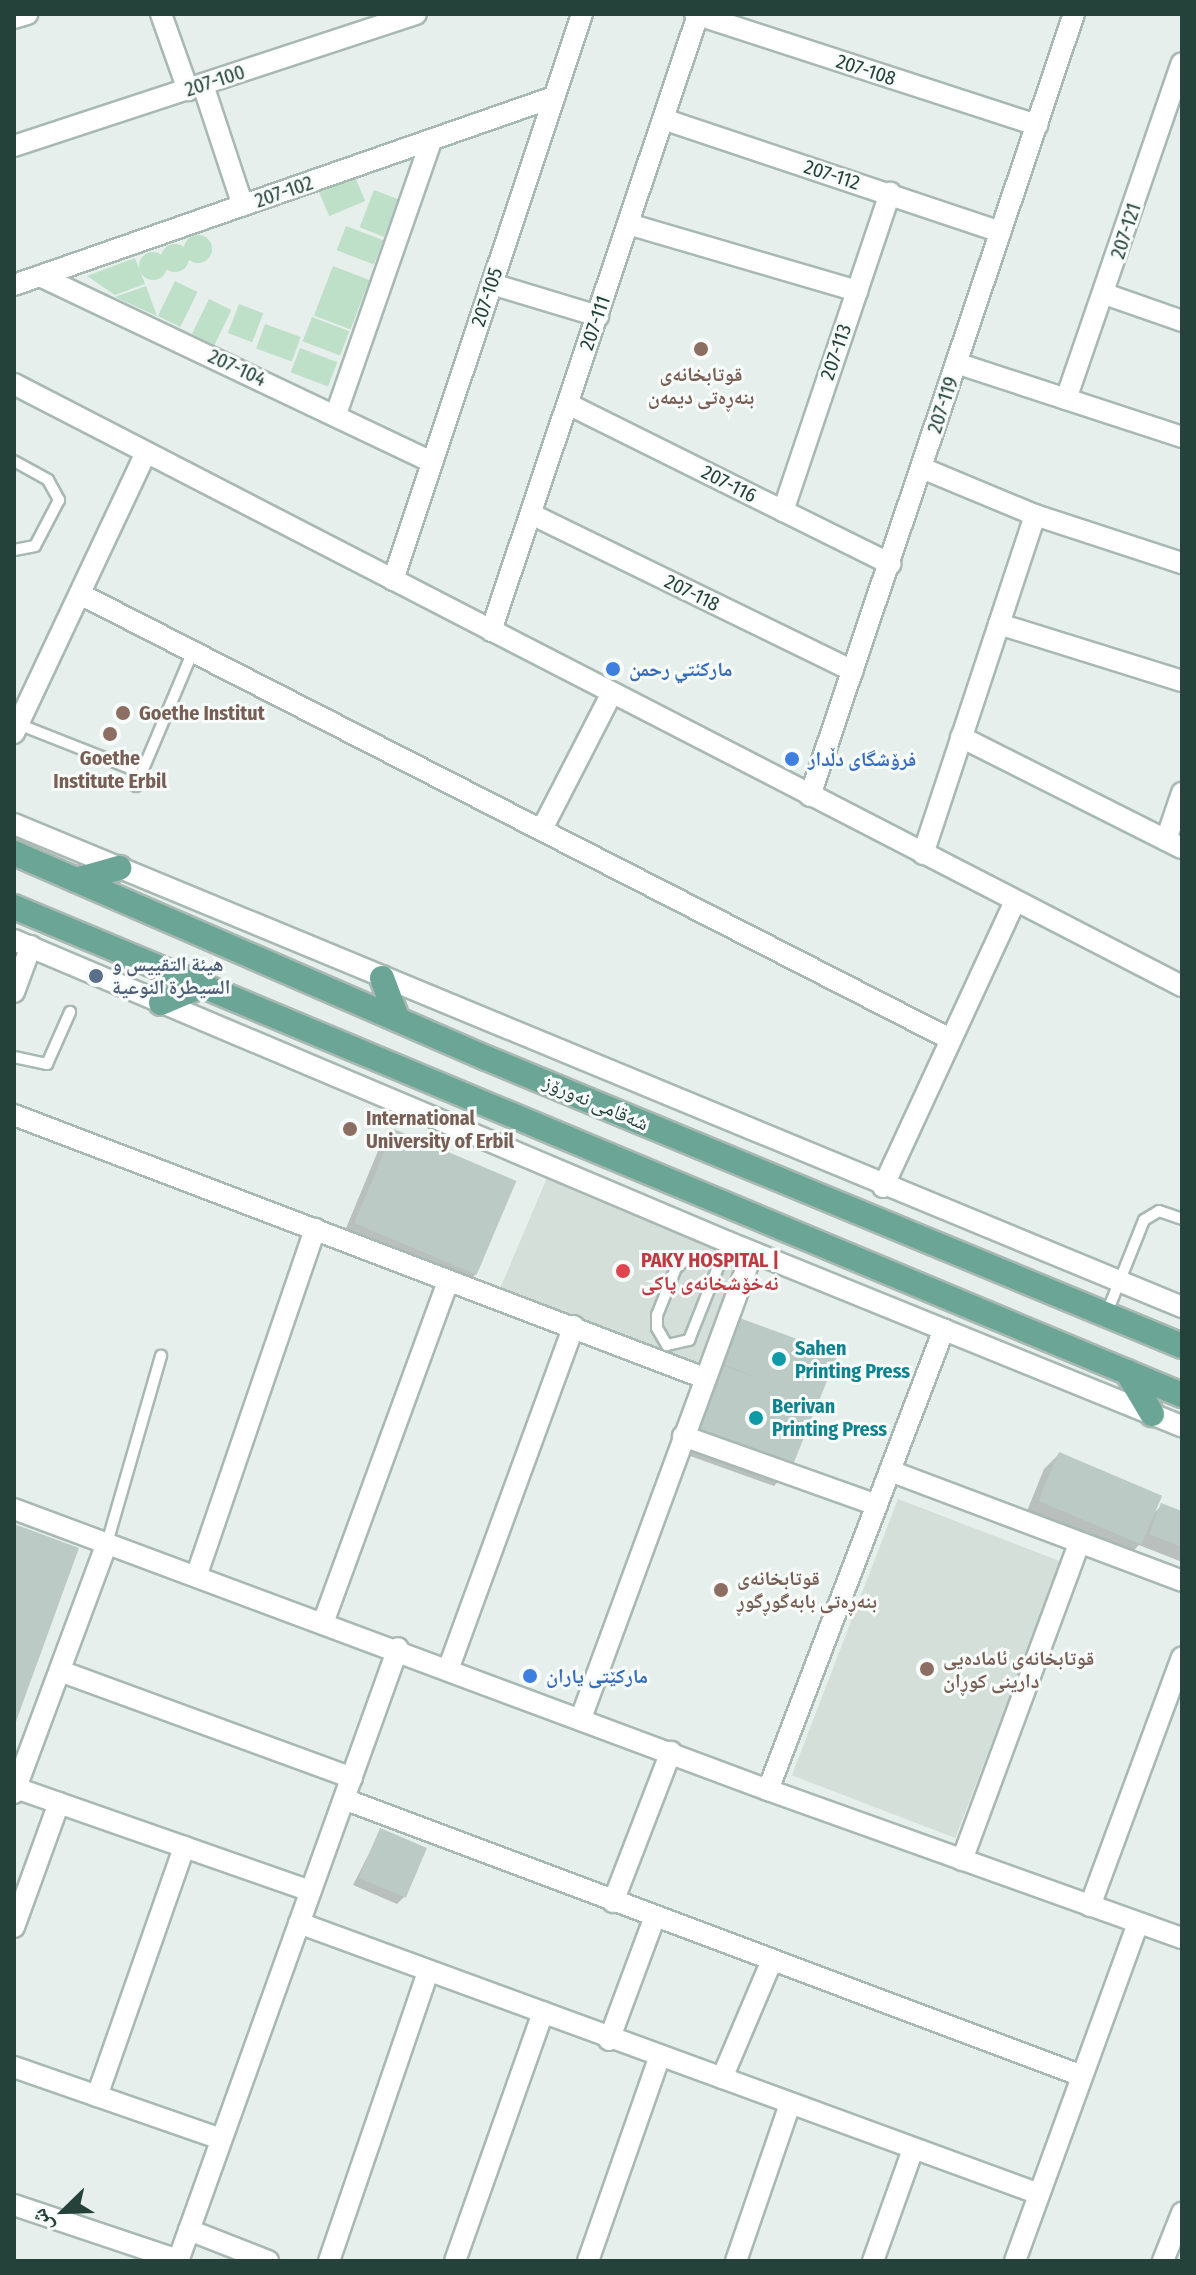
<!DOCTYPE html>
<meta charset="utf-8">
<style>
body{margin:0}
#map{position:relative;width:1196px;height:2275px;overflow:hidden;background:#e6efeb;font-family:"Fira Sans Condensed","Noto Naskh Arabic",sans-serif}
div>[style]{position:absolute}
.built>*{inset:0;background:#d4dfda;transform-origin:0 0}
.green>*{inset:0;background:#bfe0c8;transform-origin:0 0}
.round{border-radius:50%}
.shadow>*{inset:0;background:#0003}
.building>*{inset:0;background:#bbcac4;transform-origin:0 0}
.roads{filter:drop-shadow(2px 0 #a8b8b2) drop-shadow(-2px 0 #a8b8b2) drop-shadow(0 2px #a8b8b2) drop-shadow(0 -2px #a8b8b2)}
.service>*{height:10px;margin:-5px;padding:0 5px;transform-origin:5px;border-radius:5px;background:#fff}
.minor>*{height:20px;margin:-10px;padding:0 10px;transform-origin:10px;border-radius:10px;background:#fff}
.primary>*{height:24px;margin:-12px;padding:0 12px;transform-origin:12px;border-radius:12px;background:#6aa596}
.dots>*{width:22px;height:22px;translate:-50% -50%;box-sizing:border-box;border:4px solid #f7fbf9;border-radius:50%}
span{translate:-50% -50%;white-space:nowrap;text-align:center;line-height:1.15;-webkit-text-stroke:6px #f7fbf9;paint-order:stroke}
.street-label{font-size:20px;color:#24423a}
.education-label{font-size:20px;color:#785e54;font-weight:700}
.left{translate:0 -50%;text-align:left}
.shop-label{font-size:20px;color:#366cbe;font-weight:700}
.service-label{font-size:20px;color:#4e5e75;font-weight:700}
.health-label{font-size:20px;color:#be3a42;font-weight:700}
.culture-label{font-size:20px;color:#0d838f;font-weight:700}
.frame{position:absolute;inset:0;border:16px solid #24423a;pointer-events:none}
.north{position:absolute;left:24px;top:2171px;width:80px;height:80px;-webkit-text-stroke:6px #f7fbf9;paint-order:stroke;rotate:247deg;font-size:22px;font-weight:700;line-height:32px;text-align:center;color:#24423a}
.north::after{content:'';display:block;margin:auto;width:28px;height:36px;background:#24423a;clip-path:polygon(50% 0,100% 100%,50% 72%,0 100%)}
</style>
<div id="map">
<div class="built">
<div style="left:552px;top:1166px;width:211px;height:139px;rotate:23deg"></div>
<div style="left:898px;top:1499px;width:175px;height:296px;rotate:21deg"></div>
</div>
<div class="green">
<div style="left:355px;top:177px;width:26px;height:39px;rotate:67deg"></div>
<div style="left:374px;top:190px;width:26px;height:40px;rotate:21deg"></div>
<div style="left:346px;top:226px;width:40px;height:26px;rotate:21deg"></div>
<div class="round" style="left:184px;top:235px;width:28px;height:28px"></div>
<div class="round" style="left:161px;top:244px;width:28px;height:28px"></div>
<div class="round" style="left:139px;top:252px;width:28px;height:28px"></div>
<div style="clip-path:polygon(135px 258px,145px 284px,115px 295px,87px 276px)"></div>
<div style="left:333px;top:266px;width:39px;height:53px;rotate:21deg"></div>
<div style="left:175px;top:281px;width:25px;height:39px;rotate:26deg"></div>
<div style="clip-path:polygon(146px 286px,157px 316px,115px 297px)"></div>
<div style="left:209px;top:299px;width:25px;height:39px;rotate:26deg"></div>
<div style="left:239px;top:304px;width:26px;height:31px;rotate:21deg"></div>
<div style="left:312px;top:317px;width:40px;height:26px;rotate:21deg"></div>
<div style="left:265px;top:324px;width:38px;height:26px;rotate:20deg"></div>
<div style="left:300px;top:348px;width:40px;height:26px;rotate:21deg"></div>
</div>
<div class="shadow">
<div style="clip-path:polygon(395px 1131px,476px 1274px,462px 1288px,342px 1238px,380px 1146px)"></div>
<div style="clip-path:polygon(723px 1334px,835px 1355px,788px 1471px,774px 1486px,679px 1452px)"></div>
<div style="clip-path:polygon(1059px 1454px,1153px 1514px,1162px 1505px,1182px 1513px,1182px 1562px,1139px 1545px,1125px 1559px,1025px 1516px,1044px 1469px)"></div>
<div style="clip-path:polygon(381px 1830px,404px 1897px,397px 1904px,353px 1885px)"></div>
</div>
<div class="building">
<div style="left:394px;top:1129px;width:133px;height:102px;rotate:23deg"></div>
<div style="clip-path:polygon(737px 1317px,838px 1354px,790px 1472px,692px 1438px,719px 1364px,760px 1379px,720px 1363px)"></div>
<div style="left:1059px;top:1452px;width:112px;height:53px;rotate:23deg"></div>
<div style="clip-path:polygon(1161px 1503px,1182px 1511px,1182px 1547px,1149px 1534px)"></div>
<div style="clip-path:polygon(14px 1524px,79px 1548px,14px 1727px)"></div>
<div style="left:380px;top:1828px;width:51px;height:54px;rotate:23deg"></div>
</div>
<div class="roads">
<div class="service">
<div style="left:14px;top:461px;width:39px;rotate:29deg"></div>
<div style="left:48px;top:480px;width:23px;rotate:61deg"></div>
<div style="left:59px;top:500px;width:52px;rotate:117.6deg"></div>
<div style="left:35px;top:546px;width:21px;rotate:169deg"></div>
<div style="left:18px;top:724px;width:123px;rotate:21.5deg"></div>
<div style="left:136px;top:786px;width:147px;rotate:-67.1deg"></div>
<div style="left:14px;top:1057px;width:34px;rotate:12deg"></div>
<div style="left:47px;top:1064px;width:57px;rotate:-66.1deg"></div>
<div style="left:719px;top:1264px;width:32px;rotate:-169deg"></div>
<div style="left:688px;top:1258px;width:16px;rotate:140deg"></div>
<div style="left:676px;top:1268px;width:51px;rotate:112deg"></div>
<div style="left:657px;top:1315px;width:13px;rotate:90deg"></div>
<div style="left:657px;top:1328px;width:20px;rotate:60deg"></div>
<div style="left:667px;top:1345px;width:23px;rotate:-13deg"></div>
<div style="left:689px;top:1340px;width:105px;rotate:-68.3deg"></div>
<div style="left:1106px;top:1315px;width:102px;rotate:-68.2deg"></div>
<div style="left:1144px;top:1220px;width:17px;rotate:-31deg"></div>
<div style="left:1159px;top:1211px;width:24px;rotate:19deg"></div>
<div style="left:107px;top:1543px;width:195px;rotate:-73.9deg"></div>
</div>
<div class="minor">
<div style="left:161px;top:14px;width:81px;rotate:70.4deg"></div>
<div style="left:695px;top:14px;width:360px;rotate:18deg"></div>
<div style="left:14px;top:18px;width:14px;rotate:-17deg"></div>
<div style="left:203px;top:85px;width:127px;rotate:71.7deg"></div>
<div style="left:663px;top:119px;width:356px;rotate:18.5deg"></div>
<div style="left:14px;top:146px;width:423px;rotate:-18.2deg"></div>
<div style="left:628px;top:224px;width:239px;rotate:16.3deg"></div>
<div style="left:40px;top:276px;width:434px;rotate:25.4deg"></div>
<div style="left:492px;top:284px;width:111px;rotate:16.8deg"></div>
<div style="left:14px;top:285px;width:572px;rotate:-19.2deg"></div>
<div style="left:1105px;top:294px;width:82px;rotate:19.3deg"></div>
<div style="left:956px;top:363px;width:238px;rotate:18.1deg"></div>
<div style="left:14px;top:384px;width:1314px;rotate:27.27deg"></div>
<div style="left:1066px;top:399px;width:355px;rotate:-71deg"></div>
<div style="left:568px;top:404px;width:360px;rotate:26.4deg"></div>
<div style="left:336px;top:414px;width:289px;rotate:-70.8deg"></div>
<div style="left:922px;top:468px;width:122px;rotate:22.6deg"></div>
<div style="left:1035px;top:515px;width:155px;rotate:18.1deg"></div>
<div style="left:783px;top:511px;width:336px;rotate:-71.4deg"></div>
<div style="left:531px;top:514px;width:358px;rotate:26deg"></div>
<div style="left:393px;top:580px;width:597px;rotate:-71.53deg"></div>
<div style="left:80px;top:594px;width:977px;rotate:27.09deg"></div>
<div style="left:999px;top:624px;width:192px;rotate:17.3deg"></div>
<div style="left:491px;top:631px;width:650px;rotate:-71.43deg"></div>
<div style="left:14px;top:733px;width:310px;rotate:-64.8deg"></div>
<div style="left:961px;top:737px;width:247px;rotate:26.7deg"></div>
<div style="left:810px;top:796px;width:825px;rotate:-71.35deg"></div>
<div style="left:14px;top:824px;width:1264px;rotate:22.47deg"></div>
<div style="left:542px;top:829px;width:153px;rotate:-62.8deg"></div>
<div style="left:1166px;top:840px;width:50px;rotate:-71.2deg"></div>
<div style="left:923px;top:854px;width:357px;rotate:-71.7deg"></div>
<div style="left:14px;top:940px;width:775px;rotate:22.93deg"></div>
<div style="left:728px;top:1242px;width:490px;rotate:22.1deg"></div>
<div style="left:14px;top:992px;width:49px;rotate:-69.7deg"></div>
<div style="left:14px;top:1115px;width:738px;rotate:20.86deg"></div>
<div style="left:883px;top:1187px;width:315px;rotate:-65.2deg"></div>
<div style="left:683px;top:1436px;width:206px;rotate:19.6deg"></div>
<div style="left:890px;top:1471px;width:312px;rotate:20.6deg"></div>
<div style="left:14px;top:1509px;width:805px;rotate:20.44deg"></div>
<div style="left:768px;top:1790px;width:440px;rotate:19.7deg"></div>
<div style="left:197px;top:1574px;width:365px;rotate:-71.1deg"></div>
<div style="left:323px;top:1623px;width:363px;rotate:-69.9deg"></div>
<div style="left:449px;top:1667px;width:363px;rotate:-69.9deg"></div>
<div style="left:60px;top:1671px;width:311px;rotate:20.1deg"></div>
<div style="left:581px;top:1718px;width:496px;rotate:-69.8deg"></div>
<div style="left:16px;top:1788px;width:312px;rotate:19.3deg"></div>
<div style="left:768px;top:1790px;width:493px;rotate:-69.1deg"></div>
<div style="left:14px;top:1793px;width:267px;rotate:-69.6deg"></div>
<div style="left:344px;top:1799px;width:788px;rotate:20.57deg"></div>
<div style="left:962px;top:1860px;width:338px;rotate:-69.7deg"></div>
<div style="left:613px;top:1902px;width:161px;rotate:-68.9deg"></div>
<div style="left:1090px;top:1906px;width:265px;rotate:-69.7deg"></div>
<div style="left:299px;top:1923px;width:788px;rotate:20.11deg"></div>
<div style="left:14px;top:1927px;width:132px;rotate:-70.1deg"></div>
<div style="left:609px;top:2040px;width:129px;rotate:-69.6deg"></div>
<div style="left:14px;top:2067px;width:219px;rotate:19.2deg"></div>
<div style="left:722px;top:2078px;width:128px;rotate:-67deg"></div>
<div style="left:97px;top:2096px;width:264px;rotate:-70.7deg"></div>
<div style="left:14px;top:2205px;width:173px;rotate:18.5deg"></div>
<div style="left:189px;top:2230px;width:85px;rotate:21.4deg"></div>
<div style="left:178px;top:2261px;width:651px;rotate:-70.26deg"></div>
<div style="left:329px;top:2261px;width:305px;rotate:-71.1deg"></div>
<div style="left:455px;top:2261px;width:264px;rotate:-70.5deg"></div>
<div style="left:588px;top:2261px;width:215px;rotate:-70.7deg"></div>
<div style="left:736px;top:2261px;width:166px;rotate:-71deg"></div>
<div style="left:873px;top:2261px;width:119px;rotate:-70.3deg"></div>
<div style="left:1015px;top:2261px;width:357px;rotate:-70deg"></div>
<div style="left:1163px;top:2261px;width:52px;rotate:-68.4deg"></div>
</div>
<div class="primary">
<div style="left:14px;top:853px;width:515px;rotate:23.48deg"></div>
<div style="left:486px;top:1058px;width:753px;rotate:22.48deg"></div>
<div style="left:76px;top:880px;width:45px;rotate:-15.6deg"></div>
<div style="left:14px;top:907px;width:1266px;rotate:22.68deg"></div>
<div style="left:382px;top:978px;width:43px;rotate:69.4deg"></div>
<div style="left:161px;top:1003px;width:43px;rotate:-23deg"></div>
<div style="left:1127px;top:1372px;width:49px;rotate:59.2deg"></div>
</div>
</div>
<div class="dots">
<div style="left:701px;top:349px;background:#8d6e63"></div>
<div style="left:613px;top:669px;background:#3f7fe0"></div>
<div style="left:123px;top:713px;background:#8d6e63"></div>
<div style="left:110px;top:734px;background:#8d6e63"></div>
<div style="left:792px;top:759px;background:#3f7fe0"></div>
<div style="left:96px;top:976px;background:#5c6f8a"></div>
<div style="left:350px;top:1129px;background:#8d6e63"></div>
<div style="left:623px;top:1271px;background:#e0444e"></div>
<div style="left:779px;top:1359px;background:#0f9aa8"></div>
<div style="left:756px;top:1418px;background:#0f9aa8"></div>
<div style="left:721px;top:1590px;background:#8d6e63"></div>
<div style="left:927px;top:1669px;background:#8d6e63"></div>
<div style="left:530px;top:1676px;background:#3f7fe0"></div>
</div>
<div class="street-label">
<span style="left:866px;top:70px;rotate:18deg">207-108</span>
<span style="left:215px;top:81px;rotate:-18deg">207-100</span>
<span style="left:832px;top:175px;rotate:18deg">207-112</span>
<span style="left:284px;top:192px;rotate:-19deg">207-102</span>
<span style="left:1126px;top:231px;rotate:-72deg">207-121</span>
<span style="left:487px;top:297px;rotate:-72deg">207-105</span>
<span style="left:595px;top:323px;rotate:-71deg">207-111</span>
<span style="left:836px;top:352px;rotate:-71deg">207-113</span>
<span style="left:237px;top:368px;rotate:25deg">207-104</span>
<span style="left:943px;top:405px;rotate:-72deg">207-119</span>
<span style="left:729px;top:484px;rotate:27deg">207-116</span>
<span style="left:692px;top:593px;rotate:26deg">207-118</span>
<span style="left:596px;top:1103px;rotate:23deg">شەقامی نەورۆز</span>
</div>
<div class="education-label">
<span style="left:701px;top:386px">قوتابخانەی<br>بنەڕەتی دیمەن</span>
<span class="left" style="left:139px;top:713px">Goethe Institut</span>
<span style="left:110px;top:770px">Goethe<br>Institute Erbil</span>
<span class="left" style="left:366px;top:1130px">International<br>University of Erbil</span>
<span class="left" style="left:737px;top:1590px">قوتابخانەی<br>بنەڕەتی بابەگوڕگوڕ</span>
<span class="left" style="left:943px;top:1670px">قوتابخانەی ئامادەیی<br>دارینی کوڕان</span>
</div>
<div class="shop-label">
<span class="left" style="left:629px;top:669px">ماركئتي رحمن</span>
<span class="left" style="left:808px;top:759px">فرۆشگای دڵدار</span>
<span class="left" style="left:546px;top:1676px">مارکێتی یاران</span>
</div>
<div class="service-label">
<span class="left" style="left:112px;top:976px">هيئة التقييس و<br>السيطرة النوعية</span>
</div>
<div class="health-label">
<span class="left" style="left:641px;top:1272px">PAKY HOSPITAL |<br>نەخۆشخانەی پاکی</span>
</div>
<div class="culture-label">
<span class="left" style="left:795px;top:1360px">Sahen<br>Printing Press</span>
<span class="left" style="left:772px;top:1418px">Berivan<br>Printing Press</span>
</div>
<div class="frame"></div>
<div class="north">ش</div>
</div>
